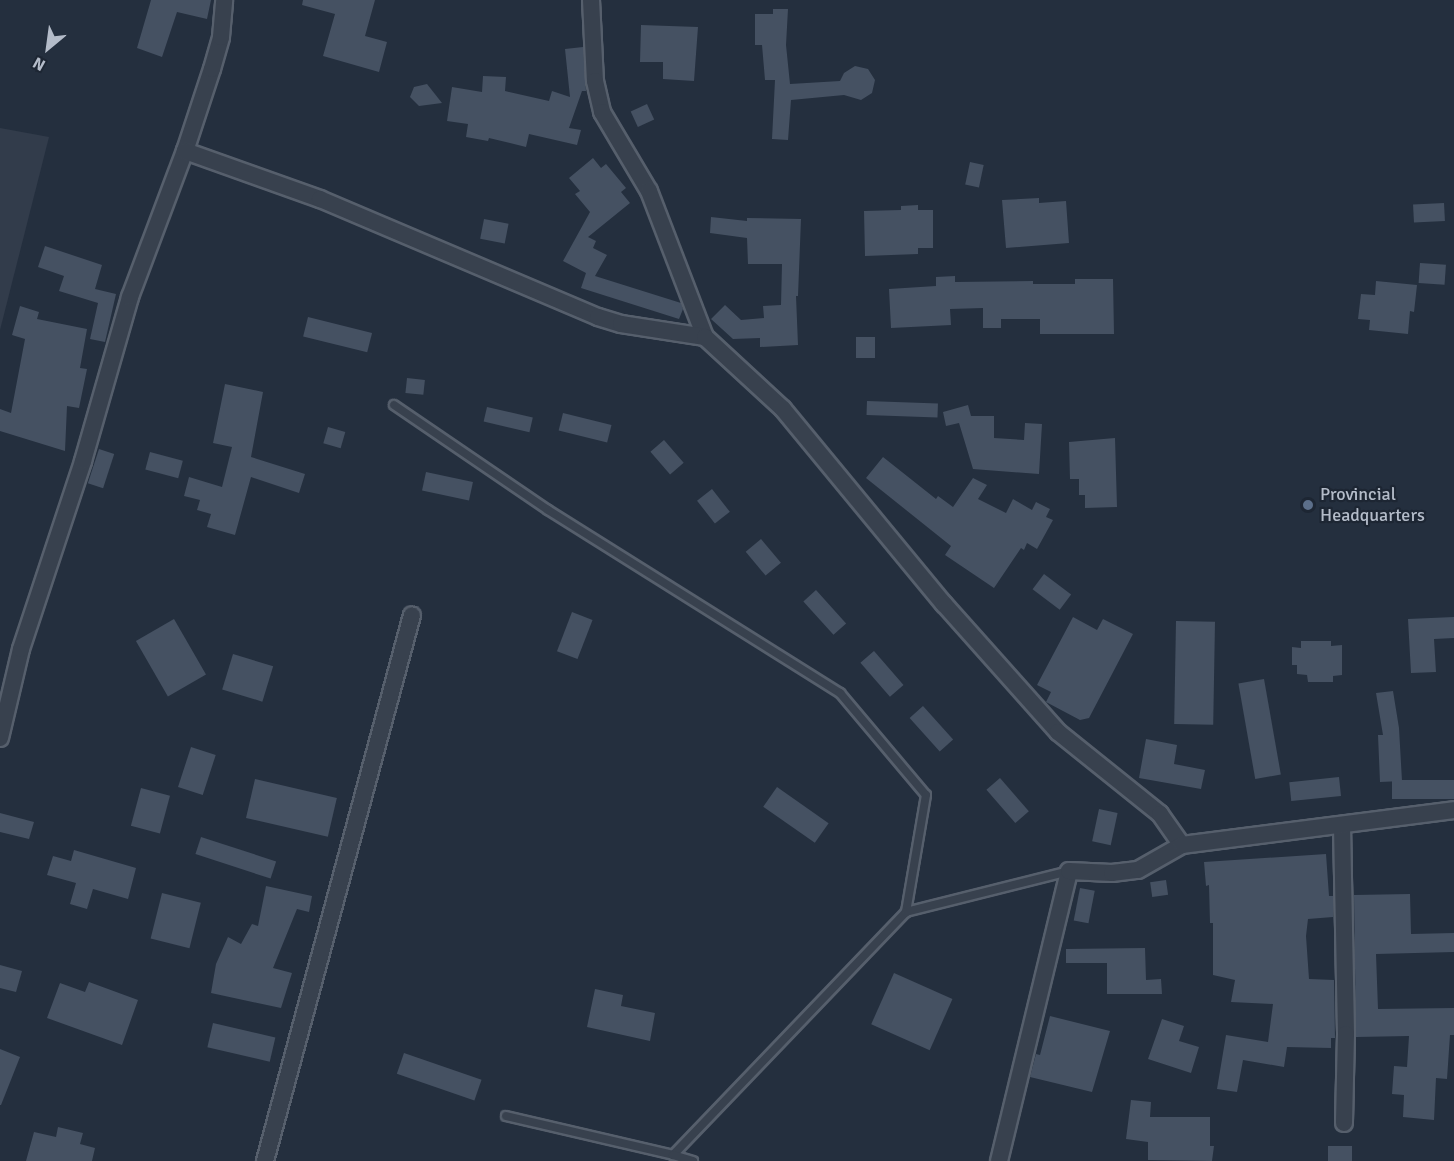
<!DOCTYPE html>
<style>
body{margin:0}
#map{position:relative;width:1454px;height:1161px;overflow:hidden;background:#242f3e;font-family:Signika,sans-serif}
div>[style]{position:absolute}
.airport>*{inset:0;background:#323c4b}
.building>*{inset:0;background:#455162;transform-origin:0 0}
.roads{filter:drop-shadow(2px 0 #565f6c) drop-shadow(-2px 0 #565f6c) drop-shadow(0 2px #565f6c) drop-shadow(0 -2px #565f6c)}
.lane>*{height:8px;margin:-4px;padding:0 4px;transform-origin:4px;border-radius:4px;background:#38414e}
.street>*{height:16px;margin:-8px;padding:0 8px;transform-origin:8px;border-radius:8px;background:#38414e}
.dots>*{width:16px;height:16px;translate:-50% -50%;box-sizing:border-box;border:3px solid #1d2633;border-radius:50%}
span{translate:-50% -50%;white-space:nowrap;text-align:center;line-height:1.15;-webkit-text-stroke:4.5px #1d2633;paint-order:stroke}
.poi-label{font-size:18px;color:#b4bcc9}
.left{translate:0 -50%;text-align:left}
.north{position:absolute;left:18px;top:18px;width:60px;height:60px;-webkit-text-stroke:4px #1d2633;paint-order:stroke;rotate:209deg;font-size:16px;font-weight:700;line-height:24px;text-align:center;color:#b4bcc9}
.north::after{content:'';display:block;margin:auto;width:21px;height:27px;background:#b4bcc9;clip-path:polygon(50% 0,100% 100%,50% 72%,0 100%)}
</style>
<div id="map">
<div class="airport">
<div style="clip-path:polygon(0 128px,49px 137px,0 330px)"></div>
</div>
<div class="building">
<div style="clip-path:polygon(151px 0,211px 0,207px 19px,177px 12px,162px 57px,137px 48px)"></div>
<div style="clip-path:polygon(303px 0,375px 0,365px 36px,387px 42px,379px 72px,323px 56px,335px 14px,302px 5px)"></div>
<div style="clip-path:polygon(773px 9px,788px 9px,786px 45px,790px 84px,840px 81px,844px 73px,855px 66px,868px 69px,875px 80px,872px 93px,861px 100px,844px 95px,791px 100px,788px 140px,772px 139px,775px 80px,765px 80px,762px 45px,755px 45px,755px 14px,773px 14px)"></div>
<div style="clip-path:polygon(641px 25px,698px 27px,694px 81px,663px 79px,663px 62px,640px 62px)"></div>
<div style="clip-path:polygon(583px 47px,586px 91px,582px 91px,569px 128px,581px 130px,577px 145px,529px 134px,526px 147px,489px 138px,488px 141px,466px 137px,468px 124px,447px 121px,452px 87px,482px 92px,483px 76px,506px 77px,505px 91px,549px 101px,552px 91px,570px 97px,565px 49px)"></div>
<div style="clip-path:polygon(427px 84px,442px 103px,419px 106px,410px 97px,414px 87px)"></div>
<div style="left:647px;top:104px;width:17px;height:18px;rotate:65deg"></div>
<div style="clip-path:polygon(593px 158px,601px 168px,606px 164px,626px 188px,621px 192px,630px 203px,588px 237px,596px 241px,593px 248px,607px 255px,595px 276px,681px 303px,683px 309px,679px 319px,581px 288px,586px 273px,563px 261px,590px 212px,575px 194px,580px 191px,569px 178px)"></div>
<div style="left:970px;top:162px;width:14px;height:23px;rotate:12deg"></div>
<div style="clip-path:polygon(1039px 198px,1039px 203px,1066px 201px,1069px 243px,1006px 248px,1002px 200px)"></div>
<div style="left:1444px;top:203px;width:18px;height:31px;rotate:87deg"></div>
<div style="clip-path:polygon(918px 205px,918px 210px,933px 210px,933px 248px,918px 248px,918px 254px,865px 256px,864px 211px,901px 210px,901px 206px)"></div>
<div style="clip-path:polygon(711px 217px,747px 221px,747px 218px,801px 219px,798px 296px,796px 296px,798px 345px,760px 347px,760px 338px,733px 339px,711px 319px,725px 305px,741px 320px,764px 318px,763px 306px,781px 305px,782px 264px,748px 264px,747px 238px,710px 233px)"></div>
<div style="left:484px;top:219px;width:25px;height:20px;rotate:11deg"></div>
<div style="clip-path:polygon(45px 246px,102px 265px,95px 289px,116px 294px,105px 342px,90px 339px,98px 303px,59px 291px,64px 276px,38px 267px)"></div>
<div style="left:1420px;top:263px;width:26px;height:20px;rotate:4deg"></div>
<div style="clip-path:polygon(955px 276px,955px 282px,1033px 281px,1033px 284px,1075px 284px,1075px 279px,1113px 279px,1114px 334px,1040px 334px,1040px 319px,1001px 319px,1001px 328px,983px 328px,983px 308px,950px 309px,951px 325px,891px 328px,889px 289px,936px 286px,936px 277px)"></div>
<div style="clip-path:polygon(1376px 281px,1417px 285px,1414px 312px,1410px 311px,1408px 334px,1369px 330px,1370px 320px,1358px 319px,1361px 294px,1375px 295px)"></div>
<div style="clip-path:polygon(20px 306px,39px 312px,37px 319px,87px 329px,80px 368px,87px 369px,79px 408px,67px 406px,65px 451px,0 431px,0 409px,11px 413px,25px 339px,12px 335px)"></div>
<div style="left:308px;top:317px;width:66px;height:20px;rotate:14deg"></div>
<div style="left:875px;top:337px;width:21px;height:19px;rotate:90deg"></div>
<div style="left:407px;top:378px;width:18px;height:15px;rotate:6deg"></div>
<div style="clip-path:polygon(225px 384px,263px 392px,251px 457px,305px 474px,299px 493px,251px 477px,235px 535px,207px 527px,211px 514px,197px 510px,200px 500px,184px 496px,189px 477px,222px 487px,232px 447px,213px 443px)"></div>
<div style="left:867px;top:401px;width:71px;height:14px;rotate:2deg"></div>
<div style="clip-path:polygon(968px 405px,971px 416px,994px 416px,994px 438px,1024px 440px,1025px 423px,1042px 424px,1039px 474px,973px 469px,959px 423px,946px 426px,943px 412px)"></div>
<div style="left:487px;top:407px;width:47px;height:15px;rotate:13deg"></div>
<div style="left:563px;top:413px;width:50px;height:18px;rotate:14deg"></div>
<div style="left:328px;top:427px;width:18px;height:17px;rotate:16deg"></div>
<div style="clip-path:polygon(1115px 438px,1117px 507px,1085px 508px,1085px 495px,1079px 495px,1079px 479px,1070px 479px,1069px 442px)"></div>
<div style="left:664px;top:440px;width:30px;height:18px;rotate:49deg"></div>
<div style="left:99px;top:449px;width:16px;height:36px;rotate:18deg"></div>
<div style="left:150px;top:452px;width:34px;height:18px;rotate:15deg"></div>
<div style="clip-path:polygon(883px 457px,936px 499px,938px 496px,953px 507px,973px 478px,987px 485px,978px 499px,1006px 513px,1013px 499px,1032px 510px,1036px 502px,1050px 509px,1046px 517px,1053px 520px,1037px 549px,1027px 543px,1024px 550px,1021px 548px,994px 588px,945px 555px,951px 546px,866px 478px)"></div>
<div style="left:426px;top:472px;width:48px;height:19px;rotate:12deg"></div>
<div style="left:712px;top:489px;width:29px;height:19px;rotate:52deg"></div>
<div style="left:761px;top:539px;width:31px;height:20px;rotate:50deg"></div>
<div style="left:1044px;top:574px;width:34px;height:19px;rotate:37deg"></div>
<div style="left:816px;top:590px;width:45px;height:17px;rotate:48deg"></div>
<div style="left:572px;top:612px;width:22px;height:42px;rotate:21deg"></div>
<div style="clip-path:polygon(1073px 617px,1097px 630px,1103px 619px,1133px 634px,1089px 718px,1080px 720px,1046px 702px,1051px 692px,1037px 685px)"></div>
<div style="clip-path:polygon(1454px 617px,1454px 638px,1434px 639px,1436px 672px,1411px 673px,1408px 619px)"></div>
<div style="left:174px;top:619px;width:64px;height:44px;rotate:60deg"></div>
<div style="left:1176px;top:621px;width:39px;height:103px;rotate:1deg"></div>
<div style="clip-path:polygon(1301px 641px,1331px 641px,1331px 646px,1342px 645px,1342px 675px,1333px 676px,1333px 682px,1308px 682px,1307px 675px,1297px 674px,1297px 665px,1292px 665px,1292px 647px,1301px 648px)"></div>
<div style="left:874px;top:651px;width:45px;height:18px;rotate:49deg"></div>
<div style="left:233px;top:654px;width:42px;height:37px;rotate:17deg"></div>
<div style="left:1264px;top:679px;width:97px;height:26px;rotate:80deg"></div>
<div style="clip-path:polygon(1393px 691px,1399px 728px,1402px 781px,1380px 782px,1378px 735px,1383px 735px,1376px 693px)"></div>
<div style="left:923px;top:706px;width:45px;height:18px;rotate:48deg"></div>
<div style="clip-path:polygon(1146px 739px,1177px 745px,1174px 764px,1205px 770px,1201px 789px,1139px 778px)"></div>
<div style="left:191px;top:747px;width:26px;height:42px;rotate:18deg"></div>
<div style="left:1339px;top:777px;width:19px;height:50px;rotate:84deg"></div>
<div style="left:1000px;top:778px;width:44px;height:18px;rotate:49deg"></div>
<div style="left:255px;top:779px;width:84px;height:40px;rotate:13deg"></div>
<div style="left:1454px;top:780px;width:19px;height:62px;rotate:90deg"></div>
<div style="left:777px;top:787px;width:63px;height:24px;rotate:35deg"></div>
<div style="left:141px;top:788px;width:30px;height:39px;rotate:15deg"></div>
<div style="left:1099px;top:809px;width:19px;height:33px;rotate:12deg"></div>
<div style="clip-path:polygon(0 813px,34px 822px,29px 839px,0 832px)"></div>
<div style="left:201px;top:837px;width:79px;height:18px;rotate:18deg"></div>
<div style="clip-path:polygon(74px 850px,136px 868px,128px 899px,93px 889px,87px 909px,70px 904px,76px 883px,47px 875px,53px 856px,71px 861px)"></div>
<div style="clip-path:polygon(1326px 854px,1329px 896px,1333px 896px,1333px 917px,1308px 919px,1306px 936px,1309px 979px,1334px 980px,1335px 1038px,1331px 1038px,1331px 1048px,1287px 1047px,1284px 1067px,1243px 1060px,1237px 1092px,1217px 1089px,1226px 1035px,1268px 1042px,1273px 1004px,1231px 1002px,1235px 980px,1213px 975px,1213px 923px,1210px 923px,1209px 885px,1206px 886px,1204px 862px)"></div>
<div style="left:1166px;top:880px;width:15px;height:16px;rotate:82deg"></div>
<div style="clip-path:polygon(266px 886px,312px 896px,309px 912px,297px 909px,273px 968px,292px 973px,281px 1008px,211px 993px,216px 964px,228px 937px,241px 944px,252px 924px,258px 926px)"></div>
<div style="left:1080px;top:888px;width:15px;height:33px;rotate:11deg"></div>
<div style="left:162px;top:893px;width:40px;height:47px;rotate:14deg"></div>
<div style="clip-path:polygon(1410px 894px,1411px 934px,1454px 933px,1454px 952px,1376px 954px,1378px 1009px,1454px 1008px,1454px 1035px,1450px 1035px,1447px 1079px,1436px 1078px,1434px 1120px,1403px 1117px,1404px 1095px,1392px 1094px,1394px 1066px,1407px 1067px,1409px 1036px,1356px 1037px,1354px 895px)"></div>
<div style="clip-path:polygon(1145px 948px,1146px 980px,1161px 979px,1162px 994px,1107px 994px,1107px 963px,1066px 963px,1066px 949px)"></div>
<div style="clip-path:polygon(0 965px,22px 971px,16px 992px,0 988px)"></div>
<div style="left:894px;top:973px;width:64px;height:56px;rotate:24deg"></div>
<div style="clip-path:polygon(89px 982px,138px 1000px,122px 1045px,47px 1018px,60px 983px,85px 992px)"></div>
<div style="clip-path:polygon(595px 989px,623px 995px,621px 1006px,655px 1013px,650px 1041px,587px 1027px)"></div>
<div style="clip-path:polygon(1050px 1016px,1110px 1031px,1092px 1092px,1030px 1077px,1036px 1054px,1040px 1055px)"></div>
<div style="clip-path:polygon(1162px 1019px,1184px 1026px,1179px 1041px,1199px 1047px,1191px 1073px,1148px 1059px)"></div>
<div style="left:213px;top:1023px;width:64px;height:25px;rotate:13deg"></div>
<div style="clip-path:polygon(0 1049px,20px 1057px,1px 1105px,0 1105px)"></div>
<div style="left:404px;top:1053px;width:82px;height:22px;rotate:19deg"></div>
<div style="clip-path:polygon(1131px 1100px,1151px 1102px,1150px 1117px,1210px 1117px,1210px 1146px,1214px 1146px,1212px 1161px,1148px 1160px,1148px 1142px,1126px 1139px)"></div>
<div style="clip-path:polygon(58px 1127px,83px 1133px,80px 1144px,95px 1148px,92px 1161px,26px 1161px,34px 1132px,56px 1137px)"></div>
<div style="left:1328px;top:1146px;width:24px;height:15px"></div>
</div>
<div class="roads">
<div class="lane">
<div style="left:394px;top:405px;width:186px;rotate:34.3deg"></div>
<div style="left:548px;top:510px;width:345px;rotate:32.1deg"></div>
<div style="left:840px;top:693px;width:133px;rotate:49.9deg"></div>
<div style="left:926px;top:795px;width:119px;rotate:99.7deg"></div>
<div style="left:506px;top:1116px;width:171px;rotate:13.1deg"></div>
<div style="left:673px;top:1155px;width:337px;rotate:-46.2deg"></div>
<div style="left:906px;top:912px;width:168px;rotate:-14.1deg"></div>
<div style="left:673px;top:1155px;width:21px;rotate:17deg"></div>
</div>
<div class="street">
<div style="left:591px;top:0;width:81px;rotate:87.2deg"></div>
<div style="left:595px;top:81px;width:32px;rotate:77deg"></div>
<div style="left:602px;top:112px;width:92px;rotate:59.3deg"></div>
<div style="left:649px;top:191px;width:156px;rotate:69deg"></div>
<div style="left:185px;top:151px;width:86px;rotate:-71.8deg"></div>
<div style="left:212px;top:69px;width:33px;rotate:-74deg"></div>
<div style="left:221px;top:37px;width:37px;rotate:-85deg"></div>
<div style="left:0;top:738px;width:91px;rotate:-76.7deg"></div>
<div style="left:21px;top:649px;width:198px;rotate:-71.7deg"></div>
<div style="left:83px;top:461px;width:171px;rotate:-74deg"></div>
<div style="left:130px;top:297px;width:156px;rotate:-69.4deg"></div>
<div style="left:185px;top:151px;width:143px;rotate:19.6deg"></div>
<div style="left:320px;top:199px;width:302px;rotate:23deg"></div>
<div style="left:598px;top:317px;width:24px;rotate:17deg"></div>
<div style="left:621px;top:324px;width:85px;rotate:8.8deg"></div>
<div style="left:705px;top:337px;width:106px;rotate:42.7deg"></div>
<div style="left:783px;top:409px;width:253px;rotate:50.5deg"></div>
<div style="left:944px;top:604px;width:171px;rotate:48.3deg"></div>
<div style="left:1058px;top:732px;width:131px;rotate:38.8deg"></div>
<div style="left:1160px;top:814px;width:38px;rotate:55deg"></div>
<div style="left:1342px;top:825px;width:209px;rotate:88.9deg"></div>
<div style="left:1346px;top:1034px;width:89px;rotate:91.3deg"></div>
<div style="left:265px;top:1161px;width:565px;rotate:-74.93deg"></div>
<div style="left:999px;top:1161px;width:298px;rotate:-76.4deg"></div>
<div style="left:1069px;top:871px;width:43px;rotate:2.7deg"></div>
<div style="left:1112px;top:873px;width:26px;rotate:-7deg"></div>
<div style="left:1138px;top:870px;width:51px;rotate:-29.6deg"></div>
<div style="left:1182px;top:845px;width:274px;rotate:-7.3deg"></div>
</div>
</div>
<div class="dots">
<div style="left:1308px;top:505px;background:#5c6f8a"></div>
</div>
<div class="poi-label">
<span class="left" style="left:1320px;top:505px">Provincial<br>Headquarters</span>
</div>
<div class="north">N</div>
</div>
